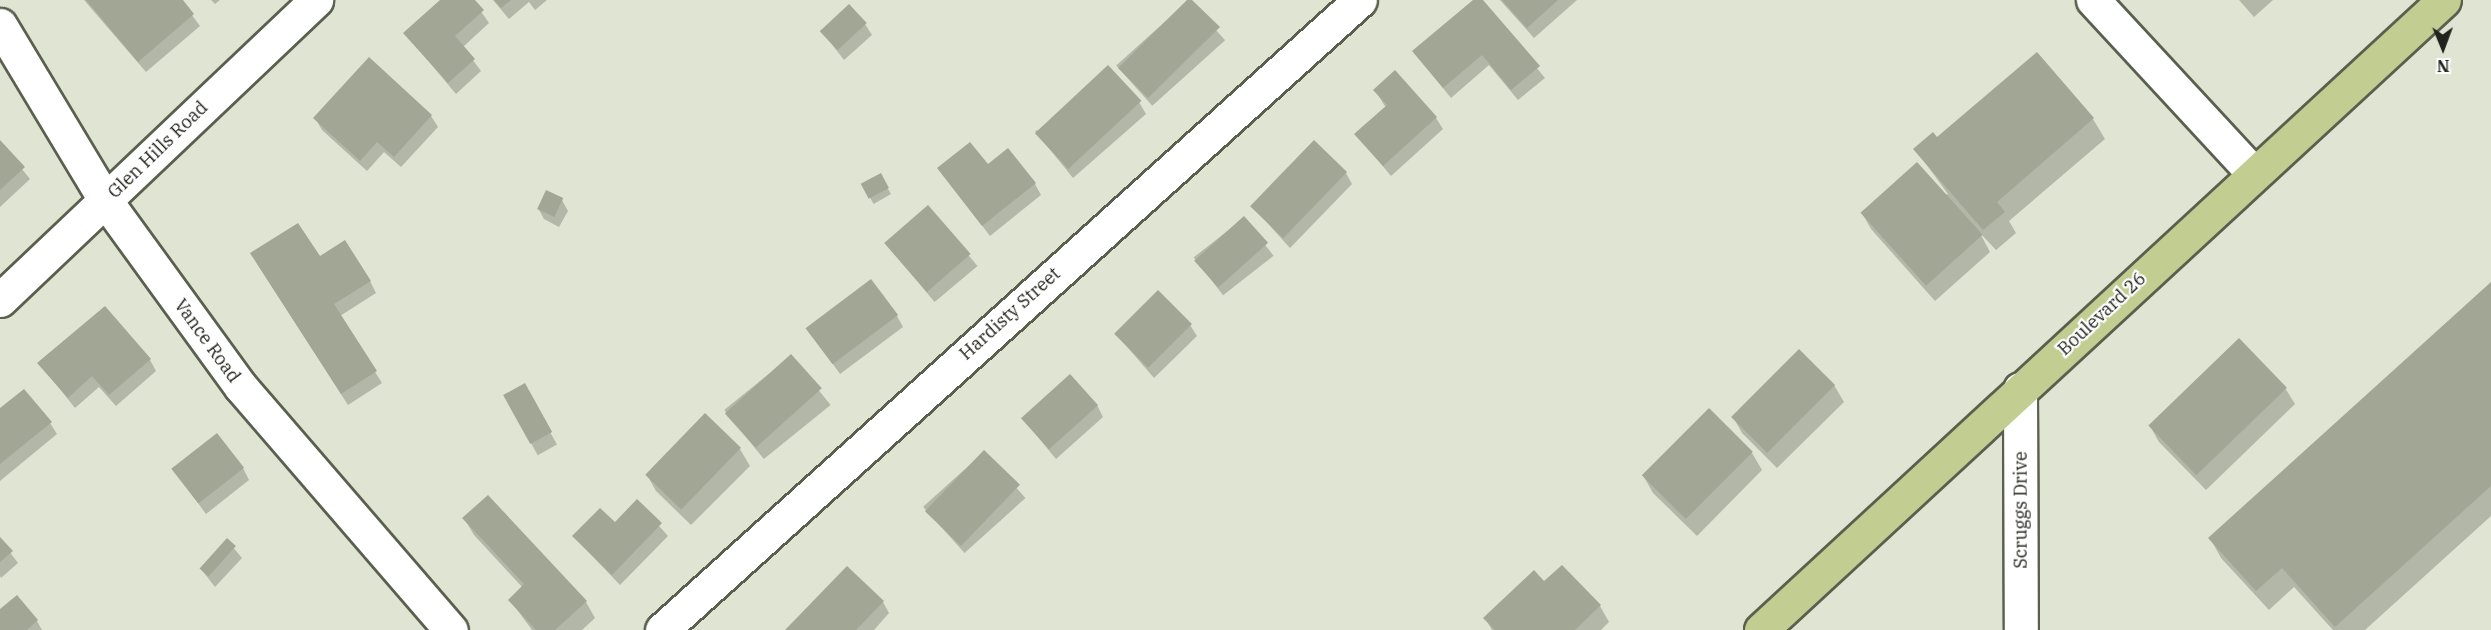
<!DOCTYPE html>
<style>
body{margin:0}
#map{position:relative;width:2491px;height:630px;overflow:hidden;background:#dfe5d2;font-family:"IBM Plex Serif",serif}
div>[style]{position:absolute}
.shadow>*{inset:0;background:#0003;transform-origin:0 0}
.building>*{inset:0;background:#a2a795;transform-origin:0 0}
.roads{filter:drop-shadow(2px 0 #5a5f4e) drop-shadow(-2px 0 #5a5f4e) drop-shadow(0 2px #5a5f4e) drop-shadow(0 -2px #5a5f4e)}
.minor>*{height:33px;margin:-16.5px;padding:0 16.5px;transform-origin:16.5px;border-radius:16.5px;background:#fff}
.major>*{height:33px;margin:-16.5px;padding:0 16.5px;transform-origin:16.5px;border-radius:16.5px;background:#c1cd91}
span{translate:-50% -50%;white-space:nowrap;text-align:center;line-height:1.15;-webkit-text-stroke:4.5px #fff;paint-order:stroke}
.street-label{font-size:18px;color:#21231c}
.north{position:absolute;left:2413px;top:18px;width:60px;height:60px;-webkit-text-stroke:4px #fff;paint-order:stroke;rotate:179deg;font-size:16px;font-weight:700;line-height:24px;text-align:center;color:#21231c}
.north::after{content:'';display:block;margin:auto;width:21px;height:27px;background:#21231c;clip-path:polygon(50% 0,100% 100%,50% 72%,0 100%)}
</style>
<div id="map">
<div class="shadow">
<div style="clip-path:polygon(84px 0,181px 0,200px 26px,146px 72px)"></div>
<div style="clip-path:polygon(211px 0,220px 0,215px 4px)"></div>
<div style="clip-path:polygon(443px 0,473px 0,489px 23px,463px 47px,481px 71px,456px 94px,405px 33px)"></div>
<div style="clip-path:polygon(493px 0,547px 0,535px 10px,529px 2px,509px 19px)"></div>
<div style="left:1189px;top:0;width:54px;height:98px;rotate:48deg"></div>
<div style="clip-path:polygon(1475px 0,1481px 0,1545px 78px,1518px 100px,1489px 65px,1451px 98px,1414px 52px)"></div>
<div style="clip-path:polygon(1500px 0,1577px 0,1534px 38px)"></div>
<div style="clip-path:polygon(2239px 0,2273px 0,2254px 17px)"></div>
<div style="clip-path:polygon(865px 24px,872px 35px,844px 60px,821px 30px)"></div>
<div style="clip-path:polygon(1375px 90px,1436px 118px,1443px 129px,1391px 176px,1356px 134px,1386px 108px)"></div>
<div style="clip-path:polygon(1139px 102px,1146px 114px,1073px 178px,1035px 131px)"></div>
<div style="clip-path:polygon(431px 116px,438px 127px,401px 167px,384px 152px,367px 171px,322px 130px,315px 118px)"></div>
<div style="clip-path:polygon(2093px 119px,2105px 139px,2009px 221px,2016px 233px,1996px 250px,1980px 233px,1990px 252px,1935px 301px,1871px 229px,1862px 213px,1948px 194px,1915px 149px)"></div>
<div style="clip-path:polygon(0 142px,30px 179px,0 207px)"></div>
<div style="clip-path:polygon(987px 166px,1035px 184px,1041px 195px,990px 236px,939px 169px)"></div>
<div style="clip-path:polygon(1346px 173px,1352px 184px,1290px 248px,1252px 206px)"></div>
<div style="left:880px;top:175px;width:22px;height:20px;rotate:60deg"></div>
<div style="clip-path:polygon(562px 200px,568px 211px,559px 227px,544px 219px,538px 208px)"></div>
<div style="left:928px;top:207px;width:77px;height:56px;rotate:50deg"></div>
<div style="left:1244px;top:218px;width:48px;height:64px;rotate:52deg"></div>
<div style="clip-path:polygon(319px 258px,370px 281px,376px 293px,340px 316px,382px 383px,348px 405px,258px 265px)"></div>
<div style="clip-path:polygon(2491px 284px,2491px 516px,2365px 630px,2333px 630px,2294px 587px,2269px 610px,2221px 558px,2210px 538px)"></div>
<div style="clip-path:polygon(897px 316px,903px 327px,840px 374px,808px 329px)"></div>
<div style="clip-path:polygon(1190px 325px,1197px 336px,1154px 378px,1116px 334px)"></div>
<div style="left:791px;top:356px;width:63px;height:86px;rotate:51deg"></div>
<div style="clip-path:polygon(150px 360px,156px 371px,116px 406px,99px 387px,75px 408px,39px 363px)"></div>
<div style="left:524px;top:385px;width:68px;height:22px;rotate:61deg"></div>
<div style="clip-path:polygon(1834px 385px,1844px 402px,1777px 468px,1742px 433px,1733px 417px)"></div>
<div style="clip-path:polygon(2285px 388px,2295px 404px,2206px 490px,2159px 442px,2150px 426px)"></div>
<div style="clip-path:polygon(1097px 405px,1103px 417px,1056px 459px,1023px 419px)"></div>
<div style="clip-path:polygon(0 410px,50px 423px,57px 434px,0 481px)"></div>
<div style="clip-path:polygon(1709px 410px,1752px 453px,1762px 470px,1697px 536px,1653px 493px,1644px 477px)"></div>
<div style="clip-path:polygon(705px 416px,740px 449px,750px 466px,691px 525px,656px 491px,647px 475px)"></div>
<div style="left:984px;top:452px;width:62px;height:82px;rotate:48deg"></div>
<div style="clip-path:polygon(243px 468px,249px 480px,206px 514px,173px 469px)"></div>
<div style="clip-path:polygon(637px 501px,668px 536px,620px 585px,574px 537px,615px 524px)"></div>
<div style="clip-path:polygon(464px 518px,586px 602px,595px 618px,582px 630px,532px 630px,510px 600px,523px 588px,474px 535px)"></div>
<div style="clip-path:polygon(0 539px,18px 563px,1px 578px,0 576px)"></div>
<div style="clip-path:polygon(227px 540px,242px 558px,215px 587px,201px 569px)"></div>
<div style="clip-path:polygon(1544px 583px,1600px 606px,1609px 622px,1601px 630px,1492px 630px,1485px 618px)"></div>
<div style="clip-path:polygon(16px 597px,37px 621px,42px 630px,0 630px,0 611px)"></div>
<div style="clip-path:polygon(883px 602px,889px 613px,874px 630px,787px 630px)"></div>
</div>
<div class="building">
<div style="clip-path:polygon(86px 0,183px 0,194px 14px,138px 62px)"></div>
<div style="clip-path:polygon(440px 0,475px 0,484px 10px,455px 36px,475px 59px,448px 83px,403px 33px)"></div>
<div style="clip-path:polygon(494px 0,511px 0,501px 8px)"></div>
<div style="clip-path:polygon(1187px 0,1192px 0,1220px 27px,1148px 98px,1118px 68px)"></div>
<div style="clip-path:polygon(1473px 0,1483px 0,1540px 66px,1511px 90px,1482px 55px,1443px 88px,1412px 51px)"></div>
<div style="clip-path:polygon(1502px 0,1558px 0,1527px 28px)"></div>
<div style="left:849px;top:4px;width:26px;height:40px;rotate:47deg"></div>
<div style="clip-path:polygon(2037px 52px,2094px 118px,1997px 202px,2005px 212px,1983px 230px,1913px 149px,1933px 132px,1937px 137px)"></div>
<div style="clip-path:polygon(369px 57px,432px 115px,394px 157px,377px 142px,360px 161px,313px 118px)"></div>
<div style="left:1108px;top:65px;width:49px;height:100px;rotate:47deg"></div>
<div style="clip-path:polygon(1395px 70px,1437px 117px,1383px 166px,1354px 134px,1387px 105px,1373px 90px)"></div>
<div style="clip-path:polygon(0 140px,25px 167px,0 190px)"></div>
<div style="left:1314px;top:140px;width:46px;height:92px;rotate:44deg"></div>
<div style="clip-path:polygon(970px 142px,988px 164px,1008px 148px,1036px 183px,982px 226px,937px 168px)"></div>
<div style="left:1917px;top:162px;width:98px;height:76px;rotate:48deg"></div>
<div style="left:881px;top:173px;width:17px;height:23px;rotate:62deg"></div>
<div style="left:546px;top:190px;width:19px;height:21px;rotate:25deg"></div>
<div style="left:928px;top:205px;width:65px;height:58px;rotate:49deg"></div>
<div style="left:1244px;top:216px;width:36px;height:67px;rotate:48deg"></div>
<div style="clip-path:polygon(298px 223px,320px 256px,345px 240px,371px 281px,334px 304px,377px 371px,341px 394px,250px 253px)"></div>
<div style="left:871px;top:279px;width:45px;height:82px;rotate:53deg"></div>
<div style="clip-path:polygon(2491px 282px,2491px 486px,2335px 627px,2282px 568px,2256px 591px,2208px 538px)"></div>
<div style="left:1158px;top:290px;width:48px;height:62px;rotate:45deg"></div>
<div style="clip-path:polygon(105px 306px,151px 359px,109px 395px,92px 376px,68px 398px,37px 363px)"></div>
<div style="left:2239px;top:338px;width:69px;height:126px;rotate:46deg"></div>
<div style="left:1799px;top:349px;width:51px;height:96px;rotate:45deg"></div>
<div style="left:791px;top:354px;width:46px;height:89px;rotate:48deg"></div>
<div style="left:1070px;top:374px;width:42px;height:66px;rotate:48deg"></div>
<div style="left:525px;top:383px;width:56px;height:25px;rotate:61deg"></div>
<div style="clip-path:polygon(24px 389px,52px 422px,0 464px,0 408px)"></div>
<div style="left:1709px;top:408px;width:62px;height:95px;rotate:45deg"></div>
<div style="left:705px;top:413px;width:50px;height:86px;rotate:44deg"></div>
<div style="left:217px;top:433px;width:44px;height:58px;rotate:52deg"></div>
<div style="left:984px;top:450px;width:50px;height:85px;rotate:44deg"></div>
<div style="clip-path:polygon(488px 495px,587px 601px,555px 630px,536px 630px,508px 600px,524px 584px,462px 518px)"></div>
<div style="clip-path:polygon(637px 499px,662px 523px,612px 575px,572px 536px,600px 508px,615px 522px)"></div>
<div style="clip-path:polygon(0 537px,13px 551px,0 562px)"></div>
<div style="left:227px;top:538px;width:12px;height:41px;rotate:42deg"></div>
<div style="clip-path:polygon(1562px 565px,1601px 605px,1575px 630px,1495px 630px,1483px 618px,1534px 570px,1544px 581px)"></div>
<div style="clip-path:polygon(847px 566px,884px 601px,856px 630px,785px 630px)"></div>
<div style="clip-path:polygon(17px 595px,38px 620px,27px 630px,0 630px,0 609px)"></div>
</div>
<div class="roads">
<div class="minor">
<div style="left:2093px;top:0;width:237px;rotate:47.2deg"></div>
<div style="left:0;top:25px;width:204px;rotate:59deg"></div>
<div style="left:105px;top:200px;width:231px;rotate:54deg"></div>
<div style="left:241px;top:387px;width:321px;rotate:49.2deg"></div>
<div style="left:0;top:300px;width:436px;rotate:-43.5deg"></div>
<div style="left:2020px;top:389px;width:241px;rotate:89.8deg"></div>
<div style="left:662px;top:630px;width:940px;rotate:-42.07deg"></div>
</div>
<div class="major">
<div style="left:1761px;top:630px;width:929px;rotate:-42.69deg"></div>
</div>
</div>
<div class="street-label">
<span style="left:158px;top:150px;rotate:-44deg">Glen Hills Road</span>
<span style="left:1010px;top:314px;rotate:-42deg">Hardisty Street</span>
<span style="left:2102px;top:314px;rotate:-43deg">Boulevard 26</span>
<span style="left:207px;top:341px;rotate:54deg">Vance Road</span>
<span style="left:2021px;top:510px;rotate:-90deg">Scruggs Drive</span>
</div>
<div class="north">N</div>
</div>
